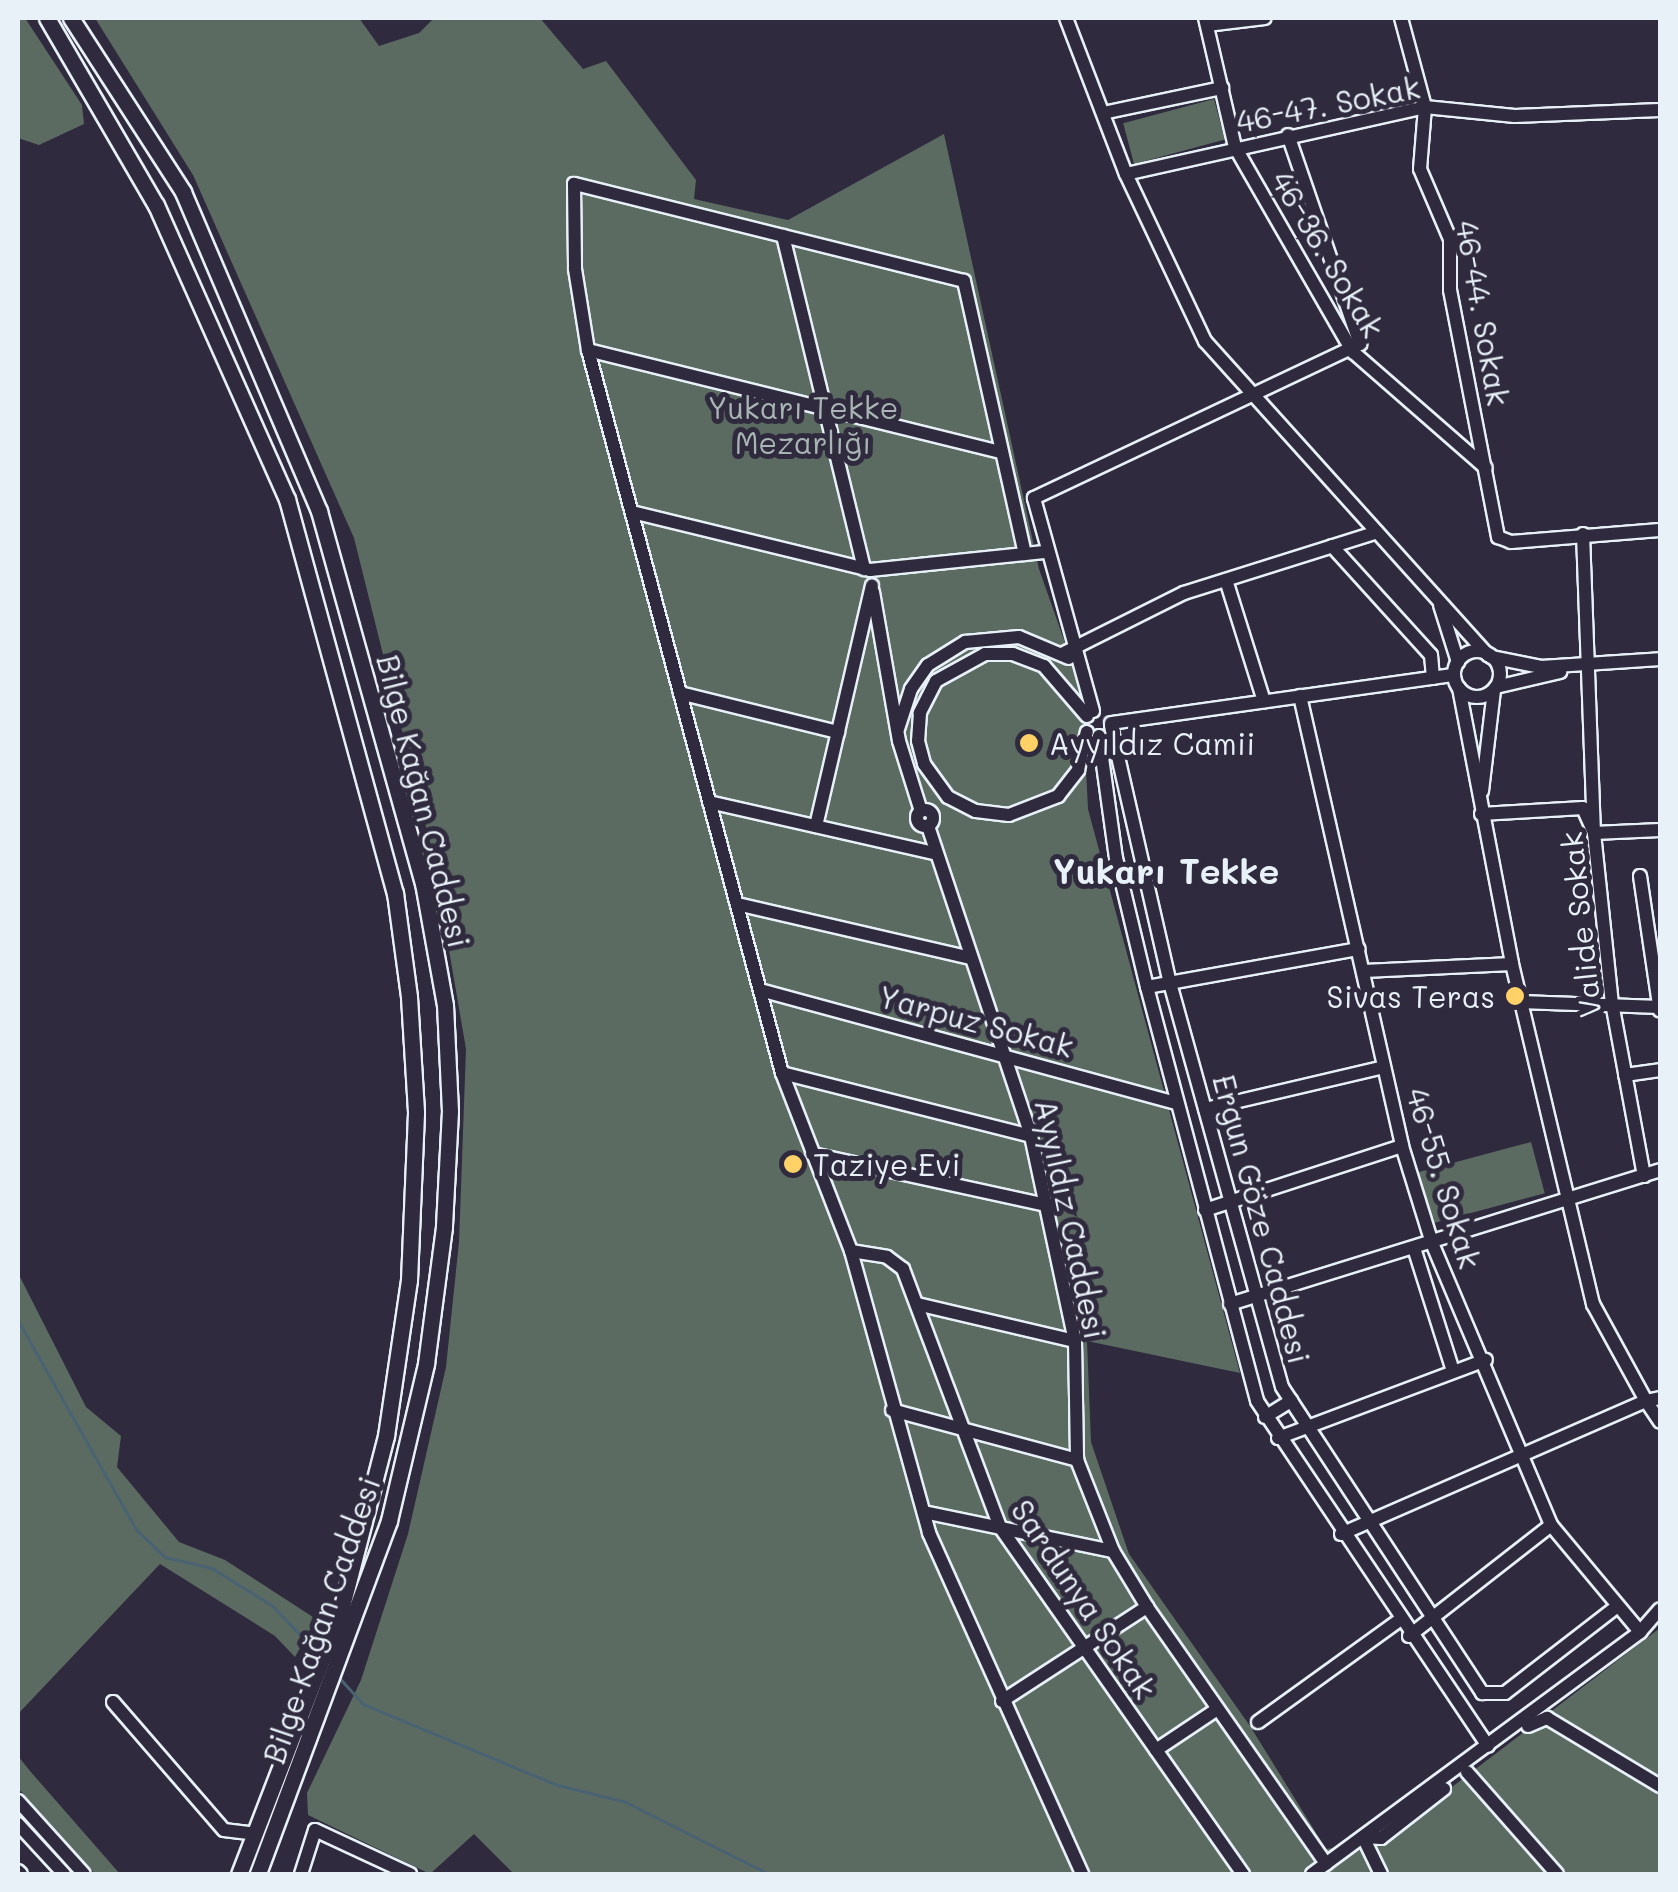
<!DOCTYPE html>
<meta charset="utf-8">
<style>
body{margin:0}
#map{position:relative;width:1678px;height:1892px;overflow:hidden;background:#2f2a3d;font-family:Mali,sans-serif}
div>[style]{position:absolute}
.green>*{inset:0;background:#5c6b62;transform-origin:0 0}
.stream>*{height:2.5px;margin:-1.25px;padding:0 1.25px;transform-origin:1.25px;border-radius:1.25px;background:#4a6373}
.roads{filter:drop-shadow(2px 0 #e8f1f8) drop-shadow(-2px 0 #e8f1f8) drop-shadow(0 2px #e8f1f8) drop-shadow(0 -2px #e8f1f8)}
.minor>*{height:12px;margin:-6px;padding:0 6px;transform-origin:6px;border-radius:6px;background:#2f2a3d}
.minor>.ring{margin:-6px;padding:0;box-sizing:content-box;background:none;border:12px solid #2f2a3d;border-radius:50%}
.major>*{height:15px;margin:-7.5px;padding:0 7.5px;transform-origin:7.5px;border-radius:7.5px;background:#2f2a3d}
.dots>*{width:28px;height:28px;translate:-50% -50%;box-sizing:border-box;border:5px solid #2f2a3d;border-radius:50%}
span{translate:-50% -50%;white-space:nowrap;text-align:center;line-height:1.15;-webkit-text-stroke:10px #2f2a3d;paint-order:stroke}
.street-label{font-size:30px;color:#e8f1f8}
.park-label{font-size:30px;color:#a9b5b4}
.poi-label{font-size:30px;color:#e8f1f8}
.left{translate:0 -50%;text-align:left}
.right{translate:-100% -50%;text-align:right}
.quarter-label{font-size:35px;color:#e8f1f8;font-weight:700}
.frame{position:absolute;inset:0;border:20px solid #e8f1f8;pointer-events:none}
</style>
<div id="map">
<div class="green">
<div style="clip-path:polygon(18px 18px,25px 18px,82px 105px,84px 124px,39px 145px,18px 138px)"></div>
<div style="clip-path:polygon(95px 18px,359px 18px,379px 46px,419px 33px,434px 18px,540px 18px,583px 69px,606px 61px,696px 180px,694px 199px,788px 220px,944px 134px,1039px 569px,1082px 691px,1088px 809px,1240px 1373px,1087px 1341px,1091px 1442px,1129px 1554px,1250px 1726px,1326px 1849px,1380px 1842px,1660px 1628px,1660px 1874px,514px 1874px,474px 1834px,430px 1874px,308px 1815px,307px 1793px,361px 1680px,408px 1534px,446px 1367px,459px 1242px,466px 1049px,432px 851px,354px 538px,193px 175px)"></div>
<div style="left:1214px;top:99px;width:42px;height:94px;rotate:75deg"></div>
<div style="left:1531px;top:1142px;width:53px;height:117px;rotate:75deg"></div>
<div style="clip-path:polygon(18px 1273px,86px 1407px,121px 1436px,117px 1467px,179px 1542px,225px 1560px,316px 1619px,295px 1657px,275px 1636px,160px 1564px,18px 1714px)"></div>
<div style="clip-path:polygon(18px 1756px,30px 1771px,120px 1874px,95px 1874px,18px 1788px)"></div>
</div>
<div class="stream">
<div style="left:18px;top:1320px;width:241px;rotate:60.5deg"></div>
<div style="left:137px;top:1530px;width:39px;rotate:44deg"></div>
<div style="left:165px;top:1557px;width:48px;rotate:13.2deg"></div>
<div style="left:212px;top:1568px;width:72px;rotate:31.9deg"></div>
<div style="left:273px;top:1606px;width:62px;rotate:46.3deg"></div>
<div style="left:338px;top:1676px;width:38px;rotate:48deg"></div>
<div style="left:363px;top:1704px;width:211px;rotate:22.6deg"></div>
<div style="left:558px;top:1785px;width:70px;rotate:14deg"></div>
<div style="left:626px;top:1802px;width:160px;rotate:26.7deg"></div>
</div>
<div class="roads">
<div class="minor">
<div style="left:1066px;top:18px;width:167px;rotate:69deg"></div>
<div style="left:1126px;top:174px;width:185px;rotate:64.7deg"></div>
<div style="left:1205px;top:341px;width:423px;rotate:48deg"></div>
<div style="left:1205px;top:18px;width:132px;rotate:76.9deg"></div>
<div style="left:1235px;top:147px;width:237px;rotate:60.1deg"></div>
<div style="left:1353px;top:352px;width:176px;rotate:41.1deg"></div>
<div style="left:1401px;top:18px;width:92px;rotate:74.9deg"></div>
<div style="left:1425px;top:107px;width:62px;rotate:94.6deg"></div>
<div style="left:1420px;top:169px;width:76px;rotate:66.8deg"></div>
<div style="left:1450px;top:239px;width:51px;rotate:90deg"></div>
<div style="left:1450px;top:290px;width:252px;rotate:79deg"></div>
<div style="left:1498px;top:537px;width:14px;rotate:21deg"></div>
<div style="left:1511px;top:542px;width:149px;rotate:-4.6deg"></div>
<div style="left:1207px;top:25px;width:58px;rotate:-6.9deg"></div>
<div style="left:1103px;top:113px;width:122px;rotate:-11.9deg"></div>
<div style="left:1126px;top:174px;width:306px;rotate:-12.6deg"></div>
<div style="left:1425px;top:107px;width:90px;rotate:5.7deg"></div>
<div style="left:1515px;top:116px;width:145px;rotate:-2.4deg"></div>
<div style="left:783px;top:236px;width:343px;rotate:76.3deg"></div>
<div style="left:588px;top:350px;width:425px;rotate:13.9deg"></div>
<div style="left:632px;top:512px;width:245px;rotate:13.7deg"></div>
<div style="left:870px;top:570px;width:175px;rotate:-5.9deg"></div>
<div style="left:1583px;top:534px;width:299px;rotate:87.9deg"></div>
<div style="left:1594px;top:833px;width:171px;rotate:84deg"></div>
<div style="left:1612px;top:1003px;width:176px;rotate:79.5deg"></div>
<div style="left:1332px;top:546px;width:147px;rotate:47.8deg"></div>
<div style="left:1431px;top:655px;width:23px;rotate:85deg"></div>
<div style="left:1025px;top:554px;width:280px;rotate:-102.6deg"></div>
<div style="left:964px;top:281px;width:402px;rotate:-166deg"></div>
<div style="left:574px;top:184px;width:85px;rotate:89.3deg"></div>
<div style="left:575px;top:269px;width:82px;rotate:80.9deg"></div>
<div style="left:588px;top:350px;width:749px;rotate:74.98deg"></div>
<div style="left:782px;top:1073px;width:191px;rotate:68.8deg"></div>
<div style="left:851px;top:1251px;width:293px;rotate:74.5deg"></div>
<div style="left:929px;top:1533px;width:374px;rotate:65.8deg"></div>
<div style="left:1226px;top:580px;width:127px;rotate:72.6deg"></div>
<div style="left:873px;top:592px;width:151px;rotate:80.1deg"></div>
<div style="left:899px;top:741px;width:73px;rotate:72.6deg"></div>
<div style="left:1440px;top:605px;width:60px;rotate:72.5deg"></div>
<div class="ring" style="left:1454px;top:651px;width:34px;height:34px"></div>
<div style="left:1062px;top:654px;width:136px;rotate:-26.6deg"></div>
<div style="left:1184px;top:593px;width:202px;rotate:-17.5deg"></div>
<div style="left:1491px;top:657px;width:51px;rotate:11.3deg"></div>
<div style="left:1541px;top:667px;width:119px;rotate:-3.8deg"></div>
<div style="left:1496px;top:687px;width:66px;rotate:-13.2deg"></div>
<div style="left:1459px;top:688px;width:281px;rotate:79.1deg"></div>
<div style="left:1512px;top:964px;width:350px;rotate:76.6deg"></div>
<div style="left:1593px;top:1304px;width:111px;rotate:61.3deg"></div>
<div style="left:1646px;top:1401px;width:14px;rotate:-12deg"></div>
<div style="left:680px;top:693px;width:163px;rotate:13.9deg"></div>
<div style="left:1300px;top:696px;width:461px;rotate:77.2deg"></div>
<div style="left:1402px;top:1146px;width:102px;rotate:72.8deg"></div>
<div style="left:1432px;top:1243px;width:306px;rotate:67.1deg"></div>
<div style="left:1551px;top:1525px;width:139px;rotate:50.2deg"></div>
<div style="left:1093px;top:711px;width:221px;rotate:-105.5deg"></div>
<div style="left:1034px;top:498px;width:361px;rotate:-25.3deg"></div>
<div style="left:1360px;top:344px;width:221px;rotate:-109deg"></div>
<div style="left:1087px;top:716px;width:66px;rotate:-130.7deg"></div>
<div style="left:1044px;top:666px;width:33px;rotate:-159deg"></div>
<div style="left:1013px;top:654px;width:28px;rotate:180deg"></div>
<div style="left:985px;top:654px;width:56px;rotate:151.1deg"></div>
<div style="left:936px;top:681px;width:36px;rotate:117deg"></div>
<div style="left:920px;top:713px;width:28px;rotate:94deg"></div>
<div style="left:918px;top:741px;width:24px;rotate:75deg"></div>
<div style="left:924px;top:764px;width:41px;rotate:54deg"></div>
<div style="left:948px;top:797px;width:31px;rotate:27deg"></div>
<div style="left:976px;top:811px;width:33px;rotate:7deg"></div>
<div style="left:1009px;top:815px;width:53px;rotate:-21.2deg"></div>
<div style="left:1058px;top:796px;width:33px;rotate:-52deg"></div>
<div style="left:1078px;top:770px;width:39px;rotate:-77deg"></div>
<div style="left:1111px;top:723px;width:346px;rotate:-8deg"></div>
<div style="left:1111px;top:726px;width:264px;rotate:77.1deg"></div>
<div style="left:1170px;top:983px;width:419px;rotate:74.5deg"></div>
<div style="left:1282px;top:1387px;width:366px;rotate:56.8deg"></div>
<div style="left:1482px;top:1693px;width:23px"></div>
<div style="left:1505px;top:1693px;width:139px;rotate:-37.7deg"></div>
<div style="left:898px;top:729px;width:42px;rotate:-72deg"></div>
<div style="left:911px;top:689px;width:29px;rotate:-55deg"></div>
<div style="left:928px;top:665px;width:44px;rotate:-31.9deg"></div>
<div style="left:965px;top:642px;width:54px;rotate:-5.3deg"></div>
<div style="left:1019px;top:637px;width:54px;rotate:22.8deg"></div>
<div style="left:1099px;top:736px;width:123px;rotate:82.1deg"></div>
<div style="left:1116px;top:858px;width:133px;rotate:76.5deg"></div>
<div style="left:1147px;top:987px;width:428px;rotate:75.1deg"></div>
<div style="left:1257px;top:1401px;width:415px;rotate:56.2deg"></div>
<div style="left:1482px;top:791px;width:102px;rotate:-83.2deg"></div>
<div style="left:709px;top:802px;width:231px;rotate:12.8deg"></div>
<div class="ring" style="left:917px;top:810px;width:4px;height:4px"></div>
<div style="left:1481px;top:814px;width:102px;rotate:-3.4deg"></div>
<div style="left:1583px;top:808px;width:27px;rotate:66deg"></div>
<div style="left:1594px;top:833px;width:66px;rotate:-2.6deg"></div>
<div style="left:816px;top:826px;width:247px;rotate:-76.9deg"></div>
<div style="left:928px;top:826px;width:327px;rotate:71.6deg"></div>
<div style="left:1031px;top:1136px;width:210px;rotate:77.9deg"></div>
<div style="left:1075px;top:1341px;width:119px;rotate:89deg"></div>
<div style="left:1077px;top:1460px;width:98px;rotate:68.4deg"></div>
<div style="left:1113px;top:1551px;width:66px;rotate:58.7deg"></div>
<div style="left:1147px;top:1607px;width:313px;rotate:55.1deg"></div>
<div style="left:1640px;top:876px;width:136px;rotate:81.6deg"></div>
<div style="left:737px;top:904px;width:240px;rotate:13deg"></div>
<div style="left:1364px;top:971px;width:148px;rotate:-2.7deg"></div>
<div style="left:1147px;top:987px;width:215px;rotate:-10.2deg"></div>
<div style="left:760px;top:990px;width:432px;rotate:15.2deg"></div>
<div style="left:1520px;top:1002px;width:140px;rotate:2deg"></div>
<div style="left:782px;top:1073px;width:257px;rotate:14.2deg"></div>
<div style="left:1625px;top:1075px;width:35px;rotate:-8deg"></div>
<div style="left:1205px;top:1109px;width:184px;rotate:-13.2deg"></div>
<div style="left:812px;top:1154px;width:239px;rotate:12.3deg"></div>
<div style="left:1205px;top:1210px;width:207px;rotate:-18deg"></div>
<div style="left:1414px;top:1248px;width:129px;rotate:72.4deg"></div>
<div style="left:851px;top:1251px;width:36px;rotate:9deg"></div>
<div style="left:887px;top:1257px;width:20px;rotate:37deg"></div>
<div style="left:903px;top:1269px;width:276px;rotate:69.4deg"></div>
<div style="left:1000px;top:1527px;width:424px;rotate:55deg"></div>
<div style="left:917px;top:1304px;width:162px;rotate:13.2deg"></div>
<div style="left:1230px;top:1304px;width:450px;rotate:-17.3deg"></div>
<div style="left:892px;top:1410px;width:192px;rotate:15.1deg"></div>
<div style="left:1265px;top:1417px;width:31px;rotate:-32deg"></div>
<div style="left:1278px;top:1438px;width:222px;rotate:-20.6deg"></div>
<div style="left:924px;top:1512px;width:193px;rotate:11.7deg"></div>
<div style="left:1341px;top:1534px;width:333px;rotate:-23.6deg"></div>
<div style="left:1646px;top:1401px;width:25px;rotate:56deg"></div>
<div style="left:1409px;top:1636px;width:180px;rotate:-38deg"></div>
<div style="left:1002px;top:1701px;width:173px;rotate:-33deg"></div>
<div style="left:113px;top:1702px;width:169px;rotate:49.1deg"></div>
<div style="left:224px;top:1830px;width:31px;rotate:7deg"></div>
<div style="left:1258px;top:1722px;width:173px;rotate:-35.8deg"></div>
<div style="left:1528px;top:1726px;width:21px;rotate:-23deg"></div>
<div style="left:1547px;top:1718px;width:132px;rotate:31deg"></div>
<div style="left:1156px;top:1750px;width:72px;rotate:-33.7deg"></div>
<div style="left:1467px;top:1772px;width:136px;rotate:48.6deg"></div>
<div style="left:18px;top:1801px;width:98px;rotate:47.9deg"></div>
<div style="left:18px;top:1824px;width:68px;rotate:47.4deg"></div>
<div style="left:1363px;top:1837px;width:18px;rotate:3deg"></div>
<div style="left:1381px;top:1838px;width:80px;rotate:-37.9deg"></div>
<div style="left:1363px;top:1837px;width:41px;rotate:64.1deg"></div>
<div style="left:18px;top:1871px;width:4px;rotate:45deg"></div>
<div style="left:301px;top:1874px;width:46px;rotate:-72.3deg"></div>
<div style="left:315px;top:1830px;width:105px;rotate:24.9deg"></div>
<div style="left:1312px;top:1874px;width:408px;rotate:-36.4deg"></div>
<div style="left:1640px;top:1632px;width:30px;rotate:-49deg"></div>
</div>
<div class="major">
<div style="left:47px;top:18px;width:216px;rotate:59.8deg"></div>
<div style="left:156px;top:205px;width:322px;rotate:66deg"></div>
<div style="left:287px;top:499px;width:409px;rotate:74.7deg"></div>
<div style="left:395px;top:893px;width:105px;rotate:82.3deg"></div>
<div style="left:409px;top:997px;width:116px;rotate:86.5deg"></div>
<div style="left:416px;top:1113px;width:167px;rotate:92.4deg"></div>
<div style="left:409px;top:1280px;width:158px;rotate:98.4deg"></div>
<div style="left:386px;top:1436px;width:180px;rotate:104.5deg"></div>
<div style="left:341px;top:1610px;width:283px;rotate:111.1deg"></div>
<div style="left:71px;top:18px;width:207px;rotate:57.2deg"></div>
<div style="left:183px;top:192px;width:347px;rotate:66.9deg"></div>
<div style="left:319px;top:511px;width:386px;rotate:74.4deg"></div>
<div style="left:423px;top:883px;width:124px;rotate:79.8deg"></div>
<div style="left:445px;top:1005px;width:106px;rotate:87.3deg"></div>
<div style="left:450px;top:1111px;width:116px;rotate:93deg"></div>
<div style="left:444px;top:1227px;width:138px;rotate:97.5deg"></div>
<div style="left:426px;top:1364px;width:161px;rotate:103.3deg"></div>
<div style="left:389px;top:1521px;width:377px;rotate:110.4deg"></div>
</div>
</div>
<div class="dots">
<div style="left:1029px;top:743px;background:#ffd166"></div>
<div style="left:1515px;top:996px;background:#ffd166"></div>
<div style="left:793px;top:1164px;background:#ffd166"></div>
</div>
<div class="street-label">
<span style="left:1328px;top:104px;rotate:-11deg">46-47. Sokak</span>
<span style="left:1328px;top:254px;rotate:59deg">46-36. Sokak</span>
<span style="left:1483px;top:313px;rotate:80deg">46-44. Sokak</span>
<span style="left:424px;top:801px;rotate:76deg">Bilge Kağan Caddesi</span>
<span style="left:1580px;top:925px;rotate:-96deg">Valide Sokak</span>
<span style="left:976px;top:1021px;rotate:15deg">Yarpuz Sokak</span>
<span style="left:1444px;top:1178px;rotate:73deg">46-55. Sokak</span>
<span style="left:1071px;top:1219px;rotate:78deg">Ayyıldız Caddesi</span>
<span style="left:1262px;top:1219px;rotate:75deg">Ergun Göze Caddesi</span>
<span style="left:1084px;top:1599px;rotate:56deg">Sardunya Sokak</span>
<span style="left:321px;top:1620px;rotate:-71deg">Bilge Kağan Caddesi</span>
</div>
<div class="park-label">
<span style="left:803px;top:424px">Yukarı Tekke<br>Mezarlığı</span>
</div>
<div class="poi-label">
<span class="left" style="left:1049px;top:743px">Ayyıldız Camii</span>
<span class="right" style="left:1495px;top:996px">Sivas Teras</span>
<span class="left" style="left:813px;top:1164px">Taziye Evi</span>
</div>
<div class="quarter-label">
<span style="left:1166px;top:870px">Yukarı Tekke</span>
</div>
<div class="frame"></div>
</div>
